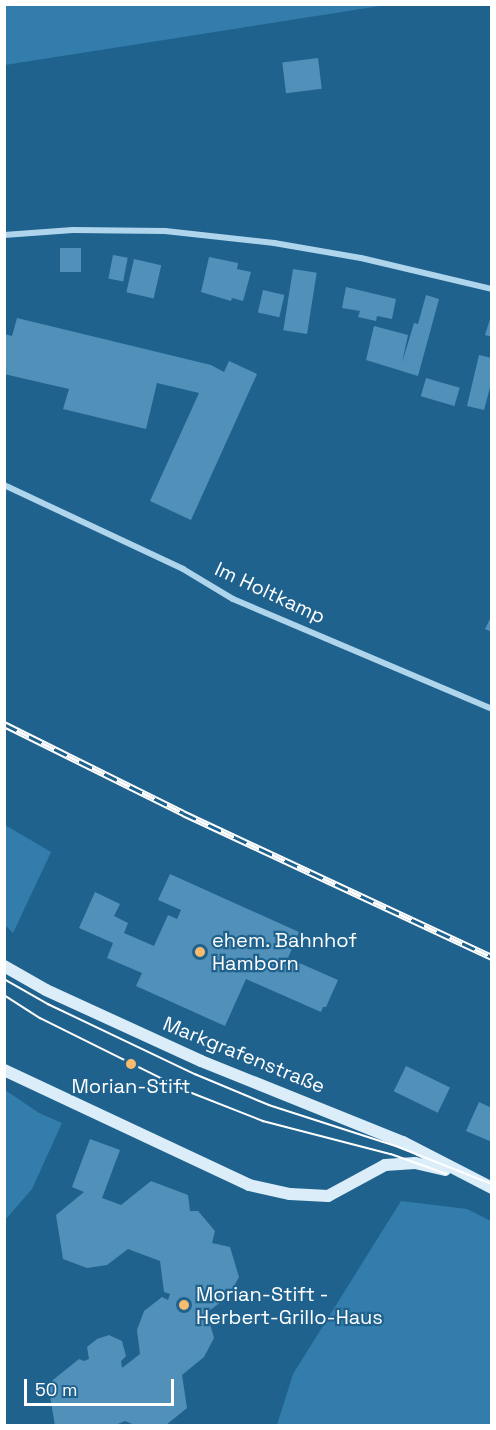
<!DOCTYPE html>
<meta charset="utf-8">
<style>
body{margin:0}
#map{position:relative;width:496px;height:1430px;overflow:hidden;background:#20628e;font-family:"Space Grotesk",sans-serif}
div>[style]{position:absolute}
.green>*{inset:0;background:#337dac}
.building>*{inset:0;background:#5090b9;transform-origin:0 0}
.street>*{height:6px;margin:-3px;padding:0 3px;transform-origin:3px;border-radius:3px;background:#afd5ec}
.secondary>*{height:12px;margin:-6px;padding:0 6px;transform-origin:6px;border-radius:6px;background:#dbedf9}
.tram>*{height:1.5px;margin:-0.75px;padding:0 0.75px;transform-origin:0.75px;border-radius:0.75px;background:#fff}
.rail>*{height:7px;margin-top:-3.5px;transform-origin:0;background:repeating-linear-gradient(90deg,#20628e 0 14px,#fff 0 28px);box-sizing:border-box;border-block:2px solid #fff}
.dots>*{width:16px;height:16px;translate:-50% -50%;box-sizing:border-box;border:3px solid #20628e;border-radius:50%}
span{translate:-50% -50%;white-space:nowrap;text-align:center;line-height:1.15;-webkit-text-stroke:4.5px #20628e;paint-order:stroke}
.street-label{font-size:20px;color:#fff}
.poi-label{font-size:20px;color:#fff}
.left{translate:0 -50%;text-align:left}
.frame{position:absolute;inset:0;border:6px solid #fff;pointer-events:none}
.scale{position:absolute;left:24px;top:1379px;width:150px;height:27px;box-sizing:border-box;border:3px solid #fff;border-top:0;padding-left:8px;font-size:18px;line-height:21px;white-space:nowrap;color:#fff;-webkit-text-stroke:4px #20628e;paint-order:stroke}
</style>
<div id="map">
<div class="green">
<div style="clip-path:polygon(5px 4px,386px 4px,386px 5px,5px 65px)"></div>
<div style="clip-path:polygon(5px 825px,51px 852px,13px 933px,5px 925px)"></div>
<div style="clip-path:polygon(5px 1090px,39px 1113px,62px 1123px,32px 1189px,5px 1220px)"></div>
<div style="clip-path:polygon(401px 1201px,467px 1209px,491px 1221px,491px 1425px,277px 1425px,293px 1374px)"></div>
</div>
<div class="building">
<div style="left:318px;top:58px;width:31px;height:36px;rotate:83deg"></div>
<div style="left:60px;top:248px;width:21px;height:24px"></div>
<div style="left:113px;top:255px;width:15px;height:24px;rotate:11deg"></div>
<div style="clip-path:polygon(209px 257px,238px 263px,237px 269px,251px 272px,243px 301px,232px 298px,231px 301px,201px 292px)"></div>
<div style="left:134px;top:259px;width:28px;height:34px;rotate:13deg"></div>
<div style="left:293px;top:269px;width:24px;height:62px;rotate:9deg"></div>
<div style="clip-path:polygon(346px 287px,396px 299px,392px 319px,377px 316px,376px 321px,358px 317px,360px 311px,342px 308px)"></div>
<div style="left:263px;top:290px;width:22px;height:23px;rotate:13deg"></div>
<div style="clip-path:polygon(426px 295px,439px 299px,418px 376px,366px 360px,374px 326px,408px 335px,402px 363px,414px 323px,418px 324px)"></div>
<div style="clip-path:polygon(491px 316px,492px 316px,492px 337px,485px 335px)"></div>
<div style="clip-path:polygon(17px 318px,211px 365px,224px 372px,229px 361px,257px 374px,191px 520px,150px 501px,199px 393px,157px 383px,146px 429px,63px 409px,69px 389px,4px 374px,5px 334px,12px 336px)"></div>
<div style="clip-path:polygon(479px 355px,492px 358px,492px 380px,484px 410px,467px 406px)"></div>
<div style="left:426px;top:378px;width:35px;height:19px;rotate:16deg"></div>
<div style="clip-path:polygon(492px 615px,492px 632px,485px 629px)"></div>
<div style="clip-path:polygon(170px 874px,299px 932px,288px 958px,338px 980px,326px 1007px,323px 1007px,321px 1012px,246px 979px,225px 1026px,136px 986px,142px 973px,107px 958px,113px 943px,79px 928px,95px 892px,120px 904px,114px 916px,128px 923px,124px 933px,154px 946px,168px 915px,177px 919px,181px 910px,158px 900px)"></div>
<div style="left:406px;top:1066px;width:49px;height:28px;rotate:26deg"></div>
<div style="clip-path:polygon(479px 1102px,492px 1108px,492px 1142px,466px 1131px)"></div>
<div style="clip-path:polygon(90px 1139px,120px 1150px,102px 1198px,121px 1205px,151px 1181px,188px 1195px,190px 1211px,198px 1211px,215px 1231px,212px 1243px,230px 1247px,239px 1277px,228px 1297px,210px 1310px,208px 1316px,214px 1338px,204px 1357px,182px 1375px,187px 1408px,166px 1425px,137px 1426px,125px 1421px,113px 1426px,55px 1426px,48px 1384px,79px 1359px,84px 1361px,89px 1359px,87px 1347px,97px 1339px,109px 1335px,122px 1341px,126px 1356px,121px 1361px,122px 1368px,140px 1354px,137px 1330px,144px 1311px,162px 1297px,168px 1300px,170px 1294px,164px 1292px,160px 1261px,128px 1249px,107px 1265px,87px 1268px,63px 1259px,56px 1215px,84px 1192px,72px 1187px)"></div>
</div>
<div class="street">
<div style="left:4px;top:235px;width:69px;rotate:-4.1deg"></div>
<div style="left:73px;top:230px;width:92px;rotate:0.6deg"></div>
<div style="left:165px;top:231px;width:110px;rotate:6.3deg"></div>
<div style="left:274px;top:243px;width:88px;rotate:9.8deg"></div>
<div style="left:361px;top:258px;width:135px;rotate:13.3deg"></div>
<div style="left:4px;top:485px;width:198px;rotate:25.1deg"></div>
<div style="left:183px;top:569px;width:58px;rotate:31deg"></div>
<div style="left:233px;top:599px;width:281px;rotate:23deg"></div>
</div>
<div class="secondary">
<div style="left:4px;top:966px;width:48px;rotate:29.7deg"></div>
<div style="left:46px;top:990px;width:170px;rotate:24.6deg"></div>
<div style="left:201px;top:1061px;width:218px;rotate:21.9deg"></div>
<div style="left:403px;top:1142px;width:100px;rotate:27.3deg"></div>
<div style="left:4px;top:1070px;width:271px;rotate:25.1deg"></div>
<div style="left:249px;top:1185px;width:42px;rotate:12.4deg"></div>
<div style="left:290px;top:1194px;width:38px;rotate:3deg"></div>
<div style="left:328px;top:1196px;width:65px;rotate:-28.5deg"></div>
<div style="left:385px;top:1165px;width:30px;rotate:-4deg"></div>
<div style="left:415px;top:1163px;width:31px;rotate:13deg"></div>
</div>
<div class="tram">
<div style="left:4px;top:979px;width:51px;rotate:29.6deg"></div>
<div style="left:48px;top:1004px;width:163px;rotate:25.5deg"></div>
<div style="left:195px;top:1074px;width:80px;rotate:22.7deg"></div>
<div style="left:269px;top:1105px;width:133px;rotate:17.9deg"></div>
<div style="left:396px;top:1146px;width:103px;rotate:21.6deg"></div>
<div style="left:4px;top:995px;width:43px;rotate:32.6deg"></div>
<div style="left:40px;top:1018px;width:164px;rotate:26.4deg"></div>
<div style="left:187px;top:1091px;width:82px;rotate:21.5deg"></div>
<div style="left:263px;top:1121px;width:132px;rotate:14.5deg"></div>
<div style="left:391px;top:1154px;width:59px;rotate:19.7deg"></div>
</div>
<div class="rail">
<div style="left:4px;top:724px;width:200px;rotate:26.4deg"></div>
<div style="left:183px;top:813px;width:341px;rotate:25deg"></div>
</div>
<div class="dots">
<div style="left:200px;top:952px;background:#fabb6f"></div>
<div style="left:131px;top:1064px;background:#fabb6f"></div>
<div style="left:184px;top:1305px;background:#fabb6f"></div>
</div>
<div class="street-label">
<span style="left:270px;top:593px;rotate:25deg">Im Holtkamp</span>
<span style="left:244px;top:1055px;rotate:22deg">Markgrafenstraße</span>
</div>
<div class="poi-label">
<span class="left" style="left:212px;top:952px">ehem. Bahnhof<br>Hamborn</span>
<span style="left:131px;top:1086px">Morian-Stift</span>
<span class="left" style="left:196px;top:1306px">Morian-Stift -<br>Herbert-Grillo-Haus</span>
</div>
<div class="frame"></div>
<div class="scale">50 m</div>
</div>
